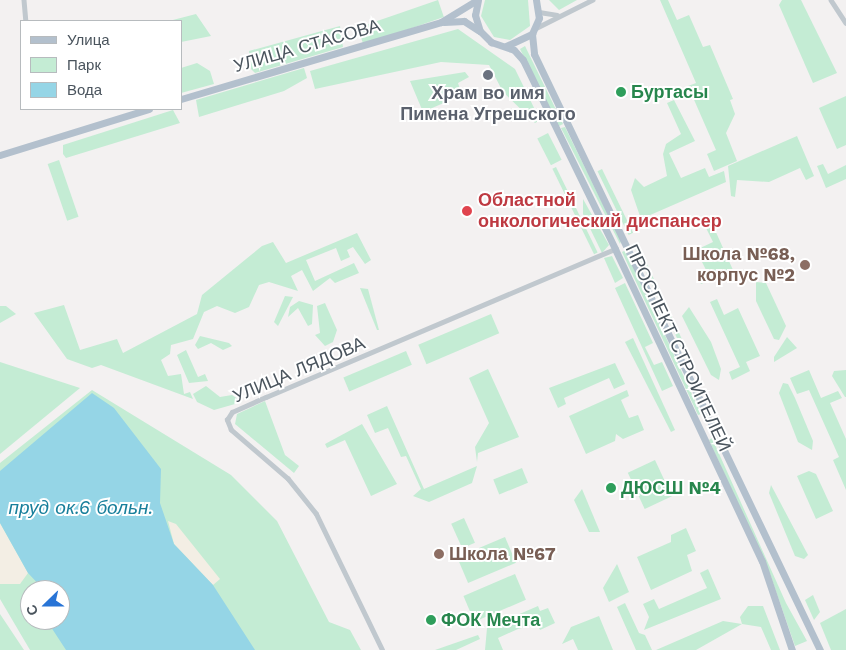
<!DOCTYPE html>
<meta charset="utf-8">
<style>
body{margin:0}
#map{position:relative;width:846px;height:650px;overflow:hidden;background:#f3f1f1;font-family:"Work Sans",sans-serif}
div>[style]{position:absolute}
.green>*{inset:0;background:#c4ecd4;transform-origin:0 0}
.sand>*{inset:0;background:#f3eee4}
.water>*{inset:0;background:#95d5e6}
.minor>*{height:4.5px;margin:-2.25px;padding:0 2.25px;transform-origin:2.25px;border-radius:2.25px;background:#c0c8ce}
.primary>*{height:7px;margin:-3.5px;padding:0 3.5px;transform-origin:3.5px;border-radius:3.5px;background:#b3c0cd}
.dots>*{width:14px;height:14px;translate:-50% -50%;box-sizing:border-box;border:2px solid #fff;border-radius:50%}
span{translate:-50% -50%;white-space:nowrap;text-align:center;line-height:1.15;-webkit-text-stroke:4px #fff;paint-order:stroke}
.street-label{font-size:18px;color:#4a545d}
.leisure-label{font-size:18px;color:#27864d;font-weight:700}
.left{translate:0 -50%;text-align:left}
.worship-label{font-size:18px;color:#5b616d;font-weight:700}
.health-label{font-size:18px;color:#be3a42;font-weight:700}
.education-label{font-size:18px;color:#785e54;font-weight:700}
.right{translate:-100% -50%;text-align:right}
.water-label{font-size:19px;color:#187f9b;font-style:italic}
.legend{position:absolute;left:20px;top:20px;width:162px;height:90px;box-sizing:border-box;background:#fff;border:1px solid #b7bbbe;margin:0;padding:6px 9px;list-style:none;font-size:15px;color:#4a545d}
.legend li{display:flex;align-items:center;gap:10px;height:25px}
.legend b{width:25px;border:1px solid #b7bbbe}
.north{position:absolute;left:20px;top:580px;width:50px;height:50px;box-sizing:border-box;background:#fff;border:1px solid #b7bbbe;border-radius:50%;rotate:248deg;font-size:14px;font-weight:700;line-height:20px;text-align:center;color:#4a545d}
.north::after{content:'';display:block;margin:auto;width:18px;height:22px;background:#2874d6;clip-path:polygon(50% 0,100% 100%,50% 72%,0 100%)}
</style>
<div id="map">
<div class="green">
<div style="left:438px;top:0;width:18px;height:85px;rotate:71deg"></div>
<div style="clip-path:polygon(485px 0,528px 0,530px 26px,510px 40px,494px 37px,481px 16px)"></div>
<div style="clip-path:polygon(549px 0,577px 0,559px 10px)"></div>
<div style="clip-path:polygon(660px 0,668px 0,677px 20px,689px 15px,703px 47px,710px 45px,733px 99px,730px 100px,735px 114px,726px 133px,737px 161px,714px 171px,707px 154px,716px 150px,688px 86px,696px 83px)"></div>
<div style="clip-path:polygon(782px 0,801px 0,837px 73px,813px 83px,779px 5px)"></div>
<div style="clip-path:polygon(196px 14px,211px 36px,181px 42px,181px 21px,169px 21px)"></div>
<div style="clip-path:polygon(340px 26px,343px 47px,255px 73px,250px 68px,249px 51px)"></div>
<div style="clip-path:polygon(458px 29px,515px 69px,540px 120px,535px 123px,503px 92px,489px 65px,441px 62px,315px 89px,310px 71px)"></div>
<div style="clip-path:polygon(525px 46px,563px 124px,559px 126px,520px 49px)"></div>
<div style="clip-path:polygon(197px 63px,210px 71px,214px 84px,181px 93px,181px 68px)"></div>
<div style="clip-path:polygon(304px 68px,307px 78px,284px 91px,199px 117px,196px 100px)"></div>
<div style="clip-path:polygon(465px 72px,469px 77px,458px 83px,462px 95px,423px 112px,410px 81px)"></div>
<div style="clip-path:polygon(846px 96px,846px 145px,837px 149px,819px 108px)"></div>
<div style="clip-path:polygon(674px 100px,695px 141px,669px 153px,681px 178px,705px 168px,709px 177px,724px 171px,726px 182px,641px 219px,631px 190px,635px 178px,644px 187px,667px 176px,663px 154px,666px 144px,681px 134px,667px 103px)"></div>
<div style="clip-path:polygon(173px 110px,180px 123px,66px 158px,63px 154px,63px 145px)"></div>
<div style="clip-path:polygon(565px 127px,621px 241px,620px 244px,561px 128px)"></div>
<div style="left:548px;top:133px;width:30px;height:12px;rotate:63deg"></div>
<div style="clip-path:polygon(797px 136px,814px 176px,806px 180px,800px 168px,769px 182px,737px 180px,735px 197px,731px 196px,728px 166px)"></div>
<div style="left:59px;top:160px;width:60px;height:12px;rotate:71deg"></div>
<div style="clip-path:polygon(823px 164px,828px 174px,846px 165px,846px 179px,826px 188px,817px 166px)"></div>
<div style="left:556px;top:167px;width:95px;height:4px;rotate:64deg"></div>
<div style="left:602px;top:169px;width:71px;height:5px;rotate:64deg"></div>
<div style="clip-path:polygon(583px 199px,609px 245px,602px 253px,583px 214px)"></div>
<div style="clip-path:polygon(710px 219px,733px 270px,701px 284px,697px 274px,706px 270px,696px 250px,713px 242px,703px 222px)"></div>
<div style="clip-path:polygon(357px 233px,371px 260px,365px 264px,353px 247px,347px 250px,350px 257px,341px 261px,336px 248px,306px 260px,315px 281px,354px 263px,359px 273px,335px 283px,330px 278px,313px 291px,302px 270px,291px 276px,298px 291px,269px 282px,259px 285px,249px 307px,235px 313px,217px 306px,204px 312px,193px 339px,171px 345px,170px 354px,161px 360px,168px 376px,181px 374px,184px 394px,190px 392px,193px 399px,101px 365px,92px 368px,67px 359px,34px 313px,64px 305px,80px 350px,117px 339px,123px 353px,197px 314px,202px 295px,262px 246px,273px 242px,286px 263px)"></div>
<div style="left:638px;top:245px;width:123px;height:4px;rotate:65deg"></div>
<div style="clip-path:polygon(626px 250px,701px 414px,698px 415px,622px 252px)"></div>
<div style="clip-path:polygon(612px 256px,623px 278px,615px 283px,604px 258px)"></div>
<div style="clip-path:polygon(756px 282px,766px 283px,786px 326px,779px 340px,774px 339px,756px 301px)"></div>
<div style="clip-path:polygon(625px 283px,653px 343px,645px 347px,654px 365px,662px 362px,673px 386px,662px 391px,615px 288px)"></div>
<div style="clip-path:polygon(360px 288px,368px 289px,379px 330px,377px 330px)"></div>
<div style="clip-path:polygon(285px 296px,293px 297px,278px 326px,274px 322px)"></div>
<div style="clip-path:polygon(717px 299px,724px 315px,738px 308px,760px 356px,746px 362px,750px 371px,732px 380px,729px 372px,740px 367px,710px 302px)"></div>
<div style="clip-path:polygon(299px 301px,313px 305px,312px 324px,308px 326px,298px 308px,288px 317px,290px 307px)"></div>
<div style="clip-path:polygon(325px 303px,337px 330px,333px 342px,325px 346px,315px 335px,320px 333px,317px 306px)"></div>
<div style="clip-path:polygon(0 306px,6px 306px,16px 314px,0 323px)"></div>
<div style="clip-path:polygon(689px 307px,711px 342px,721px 369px,719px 380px,711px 375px,682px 316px)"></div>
<div style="left:491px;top:314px;width:21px;height:79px;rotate:67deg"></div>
<div style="clip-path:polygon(200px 336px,229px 343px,232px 346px,223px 350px,211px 343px,198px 349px,195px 345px)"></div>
<div style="clip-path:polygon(787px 337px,797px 348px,774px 362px,774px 357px)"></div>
<div style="clip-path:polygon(633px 338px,675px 430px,671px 432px,625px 342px)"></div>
<div style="clip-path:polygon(186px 350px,198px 377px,205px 374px,208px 381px,189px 383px,177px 355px)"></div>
<div style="left:406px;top:351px;width:15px;height:68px;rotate:67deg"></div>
<div style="clip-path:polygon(0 362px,80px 388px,0 454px)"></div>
<div style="clip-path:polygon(615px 363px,625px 384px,614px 389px,609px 378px,564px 398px,566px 404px,558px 408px,549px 388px)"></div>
<div style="clip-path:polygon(488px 369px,519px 437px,478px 453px,477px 462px,475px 447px,489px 423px,469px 378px)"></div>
<div style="clip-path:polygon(809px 370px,821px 398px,838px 391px,842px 398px,830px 403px,846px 439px,846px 490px,833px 460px,839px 457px,809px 390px,797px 394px,790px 378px)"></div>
<div style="clip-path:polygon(846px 370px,846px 397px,845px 397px,832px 376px,834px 371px)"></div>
<div style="clip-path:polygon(783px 383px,788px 384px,795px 398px,813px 441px,812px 450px,798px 442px,779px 393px)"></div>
<div style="clip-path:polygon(206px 386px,220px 397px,232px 395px,242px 402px,214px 410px,197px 402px,193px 394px)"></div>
<div style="clip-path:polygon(evenodd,92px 390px,231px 475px,277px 521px,329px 622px,350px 630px,361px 650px,30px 650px,0 599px,0 463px,92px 390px,30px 590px,60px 590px,60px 620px,30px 620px,30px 590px)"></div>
<div style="clip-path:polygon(627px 390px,629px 396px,621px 400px,629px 418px,638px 415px,644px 430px,623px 439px,616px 434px,615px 441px,586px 454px,569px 416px)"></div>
<div style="clip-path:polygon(265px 401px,285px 455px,299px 466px,294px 473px,235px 424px,237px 414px)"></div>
<div style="clip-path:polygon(387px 406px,424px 489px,477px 466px,472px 483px,429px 502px,413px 496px,421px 489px,406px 456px,401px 457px,388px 428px,375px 433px,367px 415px)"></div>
<div style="clip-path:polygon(362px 424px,397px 484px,371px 496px,345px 440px,327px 448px,325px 444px)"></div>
<div style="clip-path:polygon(712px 438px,786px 603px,807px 641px,795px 646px,770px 574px,709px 440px)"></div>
<div style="left:655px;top:460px;width:40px;height:30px;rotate:65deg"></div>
<div style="left:522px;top:468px;width:16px;height:31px;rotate:68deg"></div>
<div style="clip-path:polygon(809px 471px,816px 474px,833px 511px,816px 519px,797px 476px)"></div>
<div style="clip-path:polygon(771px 485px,808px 555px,804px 559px,795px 556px,769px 493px)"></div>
<div style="clip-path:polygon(582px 489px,600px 532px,589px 532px,574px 500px)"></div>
<div style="left:464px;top:518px;width:27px;height:14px;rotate:66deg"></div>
<div style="clip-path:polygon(686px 528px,696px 551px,687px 555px,692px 571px,651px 590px,637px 557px,671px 542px,671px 535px)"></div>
<div style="left:505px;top:537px;width:28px;height:52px;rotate:67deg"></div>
<div style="clip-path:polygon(617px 564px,629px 592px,609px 602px,603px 588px)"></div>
<div style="clip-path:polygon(708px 569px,721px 599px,644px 630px,649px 617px,643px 604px,654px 599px,659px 609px,707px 588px,700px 573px)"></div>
<div style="left:515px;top:574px;width:28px;height:56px;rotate:67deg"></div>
<div style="clip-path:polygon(813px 595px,820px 612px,814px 620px,805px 600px)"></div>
<div style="clip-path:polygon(625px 603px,639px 633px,645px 635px,652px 650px,636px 650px,617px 607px)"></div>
<div style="clip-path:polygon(538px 606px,540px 611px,548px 608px,555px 623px,540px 630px,537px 624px,518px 629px,498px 638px,503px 650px,485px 650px,487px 628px)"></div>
<div style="clip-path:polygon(748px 606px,763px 606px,780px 650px,771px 650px,761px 627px,742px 624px,696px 650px,656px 650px,723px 621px,742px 624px,740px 617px)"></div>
<div style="clip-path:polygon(846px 609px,846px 650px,831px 650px,820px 623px)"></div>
<div style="clip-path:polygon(0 614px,24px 650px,0 650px)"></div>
<div style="clip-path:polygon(599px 616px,613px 650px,578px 650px,573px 639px,562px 644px,571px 627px)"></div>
<div style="clip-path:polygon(478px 635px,480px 639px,456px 650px,435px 650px)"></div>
</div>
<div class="sand">
<div style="clip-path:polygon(168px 521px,176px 524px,220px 579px,213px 585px,174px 544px)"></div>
<div style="clip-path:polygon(0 523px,28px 573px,20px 584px,0 584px)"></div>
</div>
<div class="water">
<div style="clip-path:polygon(92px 393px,114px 408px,161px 469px,160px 503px,174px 544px,213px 585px,255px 650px,66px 650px,49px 624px,60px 620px,60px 590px,44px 590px,28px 573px,0 523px,0 471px)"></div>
</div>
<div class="minor">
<div style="left:24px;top:0;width:21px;rotate:85deg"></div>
<div style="left:831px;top:0;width:27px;rotate:57deg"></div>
<div style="left:539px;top:12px;width:18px;rotate:9deg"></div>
<div style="left:536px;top:28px;width:63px;rotate:-26.6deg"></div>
<div style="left:382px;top:650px;width:151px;rotate:-115.9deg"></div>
<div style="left:316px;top:514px;width:45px;rotate:-128.7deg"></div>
<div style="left:288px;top:479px;width:75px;rotate:-139.3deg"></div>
<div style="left:231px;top:430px;width:11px;rotate:-112deg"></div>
<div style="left:227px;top:420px;width:9px;rotate:-58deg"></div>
<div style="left:232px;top:412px;width:37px;rotate:-24deg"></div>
<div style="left:266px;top:397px;width:379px;rotate:-23deg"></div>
</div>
<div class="primary">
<div style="left:478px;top:0;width:15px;rotate:101deg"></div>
<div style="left:475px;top:15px;width:17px;rotate:73deg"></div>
<div style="left:480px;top:31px;width:16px;rotate:45deg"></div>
<div style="left:491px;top:42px;width:24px;rotate:19deg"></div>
<div style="left:514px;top:50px;width:13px;rotate:48deg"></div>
<div style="left:523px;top:60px;width:210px;rotate:64deg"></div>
<div style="left:615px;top:249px;width:345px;rotate:64.8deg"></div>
<div style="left:762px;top:561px;width:94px;rotate:71.4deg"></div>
<div style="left:536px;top:0;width:18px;rotate:81deg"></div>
<div style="left:539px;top:18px;width:17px;rotate:114deg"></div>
<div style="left:532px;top:34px;width:20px;rotate:84deg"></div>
<div style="left:534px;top:54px;width:661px;rotate:64.37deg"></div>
<div style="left:444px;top:22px;width:20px;rotate:-3deg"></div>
<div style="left:464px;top:21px;width:17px;rotate:33deg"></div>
<div style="left:506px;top:46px;width:29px;rotate:-25deg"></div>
<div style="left:181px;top:99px;width:271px;rotate:-16.5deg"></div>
<div style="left:441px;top:22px;width:42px;rotate:-31.4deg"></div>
<div style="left:0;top:155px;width:156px;rotate:-17.2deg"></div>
</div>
<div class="dots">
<div style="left:488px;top:75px;background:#6b7280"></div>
<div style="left:621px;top:92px;background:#2e9e5b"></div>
<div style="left:467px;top:211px;background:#e0444e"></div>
<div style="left:805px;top:265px;background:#8d6e63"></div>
<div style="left:611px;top:488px;background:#2e9e5b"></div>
<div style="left:439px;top:554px;background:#8d6e63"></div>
<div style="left:431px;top:620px;background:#2e9e5b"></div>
</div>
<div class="street-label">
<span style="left:307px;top:46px;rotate:-16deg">УЛИЦА СТАСОВА</span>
<span style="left:678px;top:348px;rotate:65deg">ПРОСПЕКТ СТРОИТЕЛЕЙ</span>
<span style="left:299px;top:370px;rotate:-23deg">УЛИЦА ЛЯДОВА</span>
</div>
<div class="leisure-label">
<span class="left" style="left:631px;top:92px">Буртасы</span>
<span class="left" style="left:621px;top:488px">ДЮСШ №4</span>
<span class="left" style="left:441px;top:620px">ФОК Мечта</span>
</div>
<div class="worship-label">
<span style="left:488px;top:104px">Храм во имя<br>Пимена Угрешского</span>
</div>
<div class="health-label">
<span class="left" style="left:478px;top:211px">Областной<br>онкологический диспансер</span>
</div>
<div class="education-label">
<span class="right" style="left:795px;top:265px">Школа №68,<br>корпус №2</span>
<span class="left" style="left:449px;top:554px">Школа №67</span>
</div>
<div class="water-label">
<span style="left:81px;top:508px">пруд ок.6 больн.</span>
</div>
<ul class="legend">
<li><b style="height:6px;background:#b3c0cd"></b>Улица</li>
<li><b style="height:14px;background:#c4ecd4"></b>Парк</li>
<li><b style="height:14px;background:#95d5e6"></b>Вода</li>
</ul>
<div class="north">С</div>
</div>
